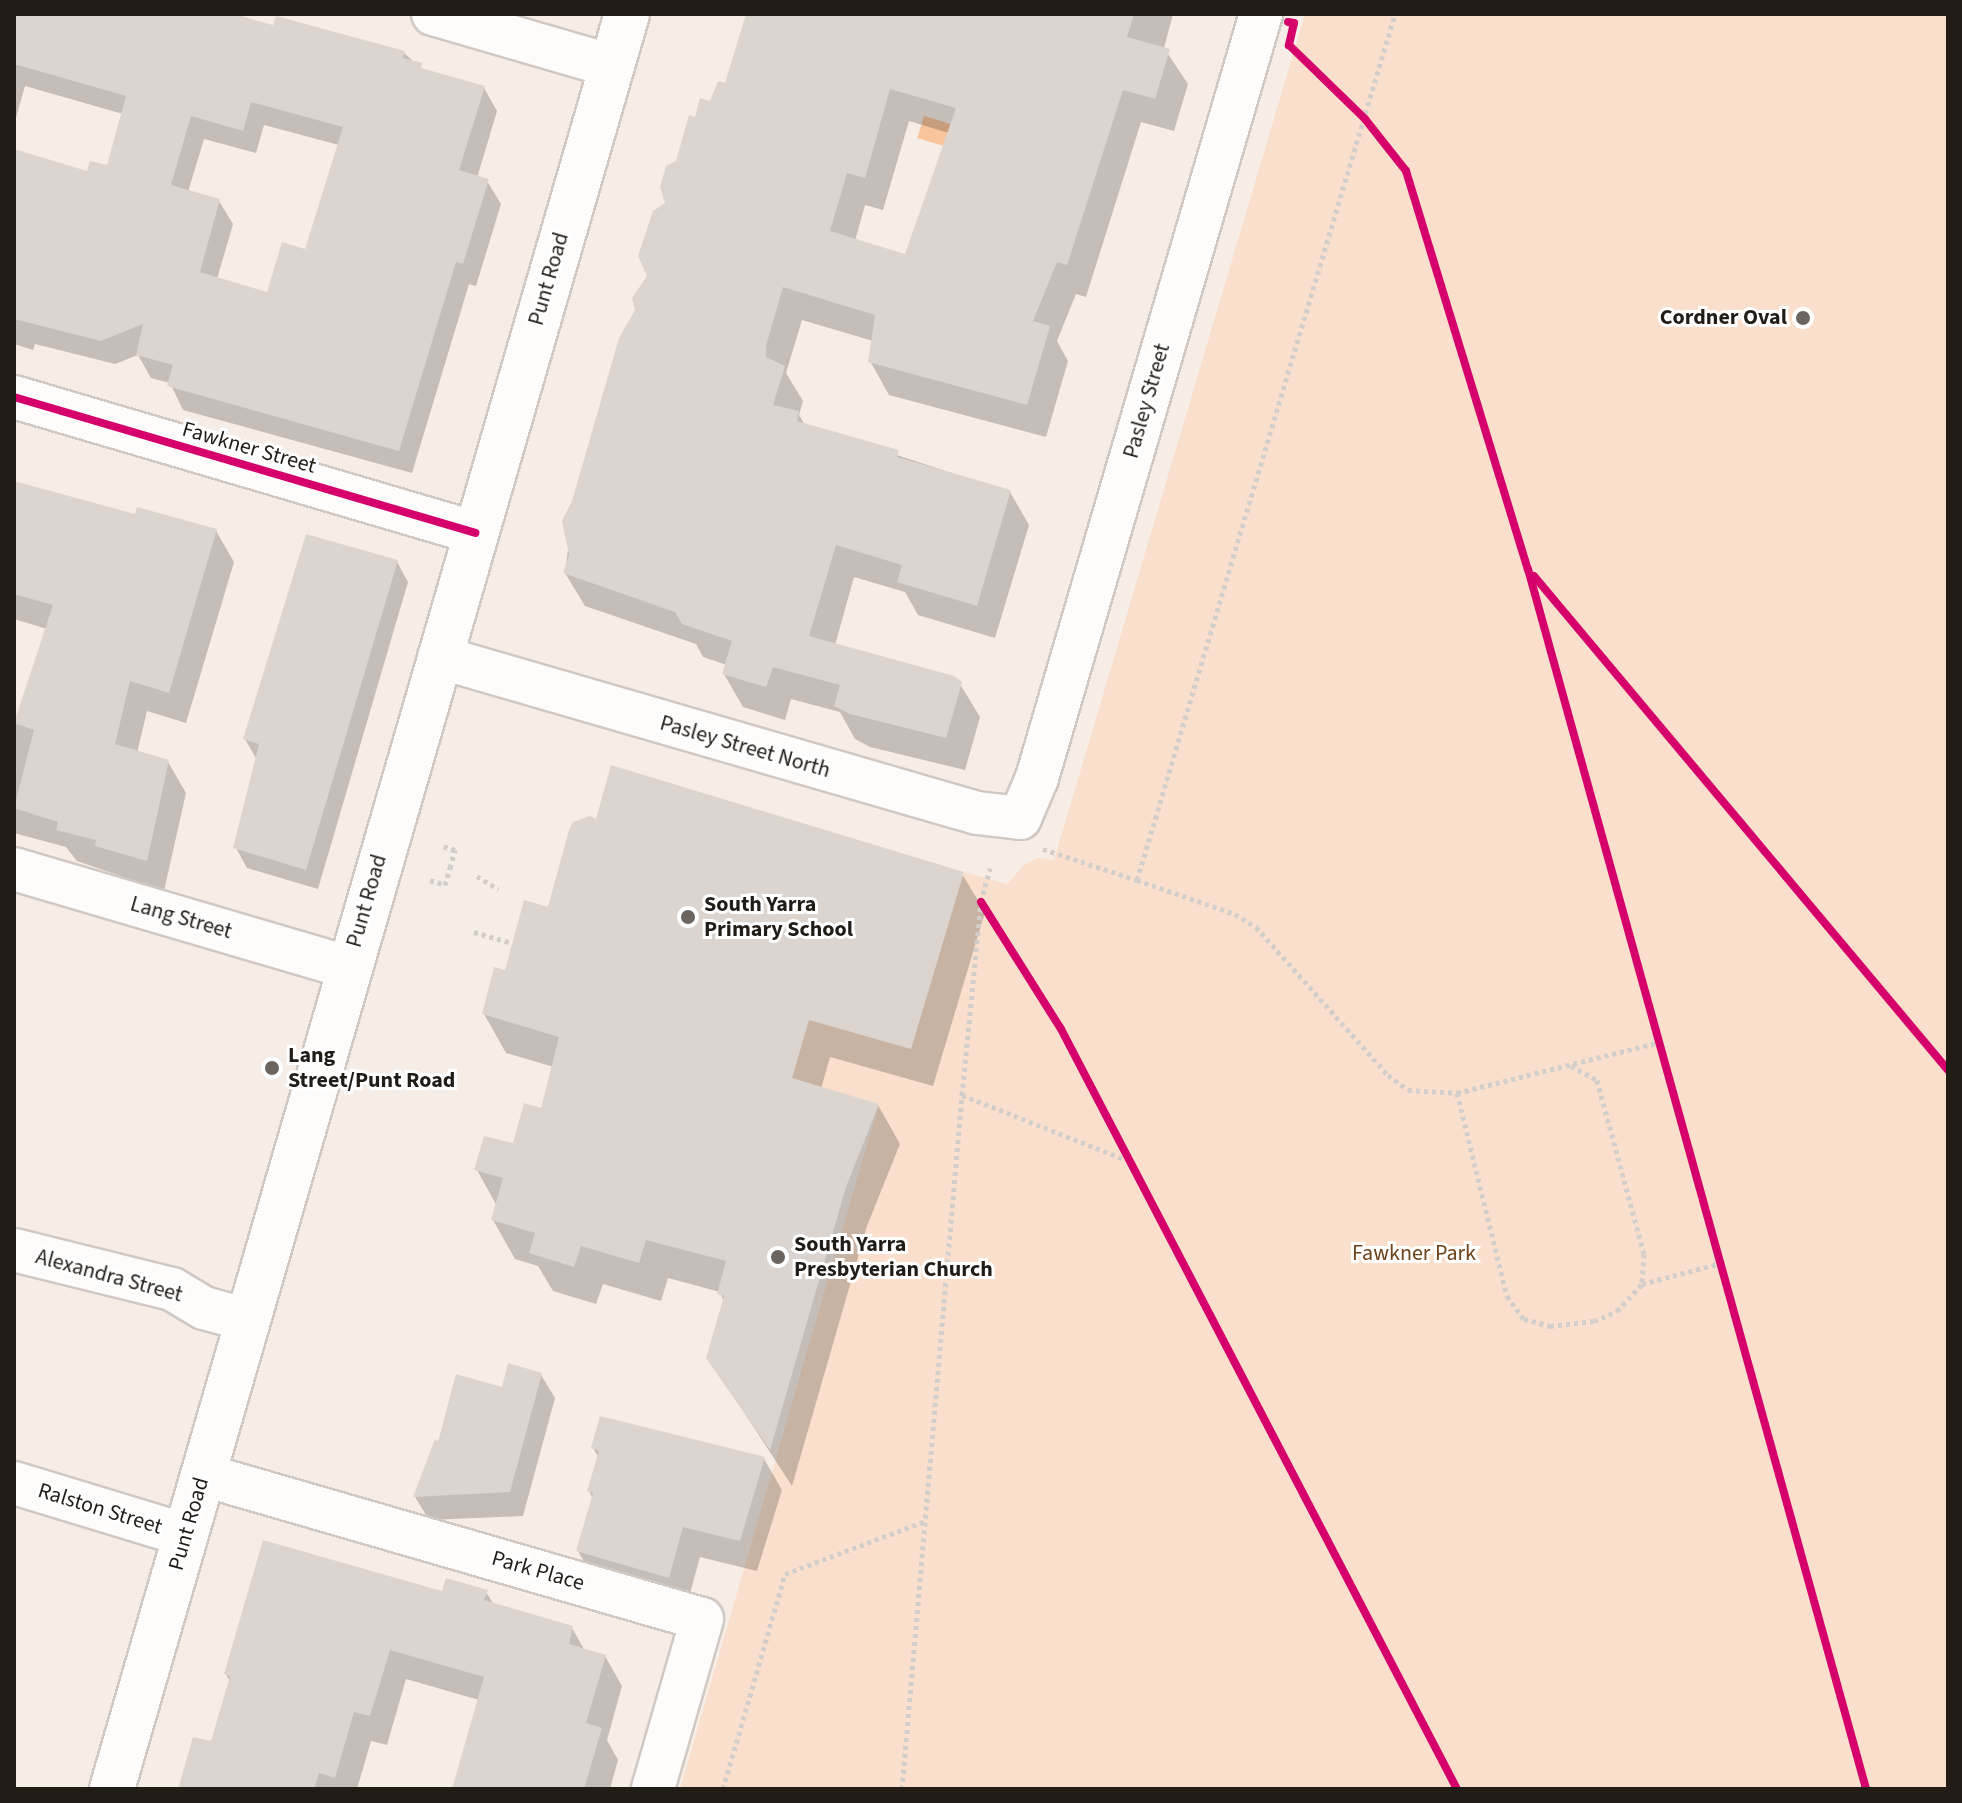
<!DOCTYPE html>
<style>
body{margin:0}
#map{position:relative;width:1962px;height:1803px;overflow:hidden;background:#f6ede6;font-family:"Source Sans 3",sans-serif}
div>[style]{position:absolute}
.green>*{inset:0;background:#fae0cc}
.water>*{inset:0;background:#f9c59c;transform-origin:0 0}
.shadow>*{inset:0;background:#0003}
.building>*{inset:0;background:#dcd5cf}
.path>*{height:5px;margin-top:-2.5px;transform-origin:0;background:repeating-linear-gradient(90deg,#d1cecb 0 4px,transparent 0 8px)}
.roads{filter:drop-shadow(2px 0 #d0c8c3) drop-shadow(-2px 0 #d0c8c3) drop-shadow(0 2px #d0c8c3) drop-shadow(0 -2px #d0c8c3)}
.street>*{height:42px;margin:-21px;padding:0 21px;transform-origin:21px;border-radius:21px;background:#fefcfb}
.highway>*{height:44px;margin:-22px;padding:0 22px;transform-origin:22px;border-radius:22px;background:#fefcfb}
.cycleway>*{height:8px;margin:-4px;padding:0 4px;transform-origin:4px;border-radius:4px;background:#d6006c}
.dots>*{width:22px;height:22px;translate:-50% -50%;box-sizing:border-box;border:4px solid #fff;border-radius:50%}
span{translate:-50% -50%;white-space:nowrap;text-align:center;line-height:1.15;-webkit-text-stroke:6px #fff;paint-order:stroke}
.street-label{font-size:22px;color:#221c17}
.poi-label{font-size:22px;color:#221c17;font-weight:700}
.right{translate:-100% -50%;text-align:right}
.left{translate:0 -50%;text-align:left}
.park-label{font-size:22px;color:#6f4219}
.frame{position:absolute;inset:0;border:16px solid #221c17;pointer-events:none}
</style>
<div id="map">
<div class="green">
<div style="clip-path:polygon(1305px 14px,1948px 14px,1948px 1789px,680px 1789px,879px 1104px,827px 1089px,779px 1101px,809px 1018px,911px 1049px,964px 872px,1007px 884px,1025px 864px,1038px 858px,1054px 860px)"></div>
</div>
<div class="water">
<div style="left:924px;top:116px;width:59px;height:23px;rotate:17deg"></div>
</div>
<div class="shadow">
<div style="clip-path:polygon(evenodd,14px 14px,210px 14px,275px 27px,277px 18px,403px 52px,424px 71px,484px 88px,497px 111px,477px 178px,487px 181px,501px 204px,476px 286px,469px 284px,412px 473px,183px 410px,170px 383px,151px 378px,138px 355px,115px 364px,35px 344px,33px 350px,14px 344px,14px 151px,89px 174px,108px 168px,123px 114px,25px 86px,14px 125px,14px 14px,264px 125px,339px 145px,306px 252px,269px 294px,217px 279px,233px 224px,219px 201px,188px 192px,204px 139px,256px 153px,264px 125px)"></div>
<div style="clip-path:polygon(evenodd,748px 14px,1173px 14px,1164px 48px,1188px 84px,1174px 131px,1141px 122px,1086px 297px,1076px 294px,1057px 341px,1068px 361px,1046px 437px,889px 395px,870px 361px,873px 341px,802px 320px,786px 373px,803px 401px,799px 415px,805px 425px,1010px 492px,1029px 525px,995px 638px,918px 615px,905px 592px,854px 577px,835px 645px,960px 684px,980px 717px,965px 770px,870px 747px,855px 739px,840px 712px,791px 699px,785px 720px,743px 707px,724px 674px,727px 665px,703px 657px,696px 644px,585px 606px,565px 573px,574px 502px,650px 276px,677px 162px,697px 119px,726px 86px,748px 14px,909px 121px,949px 133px,906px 256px,855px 241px,865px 205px,883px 210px,909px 121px)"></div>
<div style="clip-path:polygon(14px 483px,136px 517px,216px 531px,234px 562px,186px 723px,147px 711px,137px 753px,168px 762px,186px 793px,164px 891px,77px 861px,66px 847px,14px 833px,14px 727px,47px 629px,14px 619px)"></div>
<div style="clip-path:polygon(397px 562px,408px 582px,318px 889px,247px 868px,236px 848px,257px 760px,245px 739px)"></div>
<div style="clip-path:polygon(598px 822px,962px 874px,985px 912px,933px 1086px,830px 1057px,821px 1089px,878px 1105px,900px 1144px,867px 1226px,792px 1486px,708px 1357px,724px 1302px,720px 1292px,668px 1278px,661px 1301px,603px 1284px,596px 1304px,553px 1291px,538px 1266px,515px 1259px,493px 1220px,497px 1206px,477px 1170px,514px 1146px,542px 1110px,554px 1067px,506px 1053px,484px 1014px)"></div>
<div style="clip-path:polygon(541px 1375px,555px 1398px,523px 1516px,429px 1520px,415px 1497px,436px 1442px)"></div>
<div style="clip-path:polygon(593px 1448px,764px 1459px,782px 1490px,757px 1571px,700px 1557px,686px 1608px,596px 1582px,578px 1551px,593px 1499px,589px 1491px,599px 1458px)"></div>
<div style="clip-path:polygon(486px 1592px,494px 1605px,572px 1628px,585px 1651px,605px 1656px,622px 1686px,607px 1740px,618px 1760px,610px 1789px,453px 1789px,479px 1700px,406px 1679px,387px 1745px,371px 1741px,357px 1789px,180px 1789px,212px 1744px,230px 1682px,226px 1674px,444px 1594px)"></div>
</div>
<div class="building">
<div style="clip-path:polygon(evenodd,14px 14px,234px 14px,273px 25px,276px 16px,405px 51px,403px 58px,422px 63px,421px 68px,485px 86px,459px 170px,489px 179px,463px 264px,456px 262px,399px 451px,167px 386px,173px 365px,136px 355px,143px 324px,101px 341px,14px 319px,14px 149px,87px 171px,90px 161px,107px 165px,126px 96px,14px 64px,14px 14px,251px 102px,343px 127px,305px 249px,282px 242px,267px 292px,200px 272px,220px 199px,171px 185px,191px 116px,243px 131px,251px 102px)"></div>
<div style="clip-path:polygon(evenodd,746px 14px,1134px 14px,1127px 37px,1170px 49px,1155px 99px,1123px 90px,1067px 265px,1057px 262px,1033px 321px,1050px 326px,1027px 405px,868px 362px,875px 315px,783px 287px,766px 346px,766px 357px,785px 366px,773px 405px,799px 411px,797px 421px,899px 450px,897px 457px,1011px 490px,977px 606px,897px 582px,902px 565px,836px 545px,809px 636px,954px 676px,962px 682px,946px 738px,850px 714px,834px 706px,840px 685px,773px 667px,766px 687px,722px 674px,732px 641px,682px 624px,675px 612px,563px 573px,569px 555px,562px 521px,572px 501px,619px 338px,635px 310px,632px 298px,647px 276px,638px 256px,653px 211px,665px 203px,660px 187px,666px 166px,676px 161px,689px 115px,695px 117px,700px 98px,710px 101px,718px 81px,725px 83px,746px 14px,890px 89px,956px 108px,905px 254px,830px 231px,847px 173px,865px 178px,890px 89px)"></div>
<div style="clip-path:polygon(14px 481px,135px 514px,137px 507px,217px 529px,169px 693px,130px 681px,115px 744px,169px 760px,147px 861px,95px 846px,96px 840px,56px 830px,58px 822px,14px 808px,34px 730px,14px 723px,53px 605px,14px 594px)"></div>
<div style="clip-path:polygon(306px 534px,398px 560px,306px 870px,233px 848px,259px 744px,243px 739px)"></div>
<div style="clip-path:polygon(611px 765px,964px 872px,911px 1049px,809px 1020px,792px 1078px,879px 1104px,846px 1187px,770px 1450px,706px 1358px,724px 1296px,717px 1294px,726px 1261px,646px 1240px,639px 1263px,581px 1246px,574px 1267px,529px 1253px,535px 1233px,491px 1220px,503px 1178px,474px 1170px,484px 1136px,513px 1143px,524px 1103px,541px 1108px,559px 1037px,482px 1014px,494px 967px,505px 970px,524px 900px,548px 907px,569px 830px,573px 822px,590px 816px,596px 819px)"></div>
<div style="clip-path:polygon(508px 1363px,542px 1373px,510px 1492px,413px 1497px,435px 1439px,438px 1442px,456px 1374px,502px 1387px)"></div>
<div style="clip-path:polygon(600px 1416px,765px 1457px,740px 1541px,683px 1527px,669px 1578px,576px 1551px,593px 1493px,587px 1491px,599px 1451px,591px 1448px)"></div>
<div style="clip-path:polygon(263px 1540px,442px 1591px,446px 1578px,488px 1590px,484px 1600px,573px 1626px,569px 1644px,606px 1655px,586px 1723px,602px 1728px,584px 1789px,452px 1789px,484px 1677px,390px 1650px,370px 1716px,354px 1712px,335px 1778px,319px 1773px,314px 1789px,178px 1789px,193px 1737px,211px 1741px,230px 1676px,224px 1674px)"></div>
</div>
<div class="path">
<div style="left:1043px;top:849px;width:99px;rotate:18.3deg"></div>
<div style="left:1137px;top:880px;width:904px;rotate:-73.41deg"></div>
<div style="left:477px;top:876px;width:25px;rotate:32deg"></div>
<div style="left:430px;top:880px;width:16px;rotate:18deg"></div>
<div style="left:445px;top:885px;width:18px;rotate:-74deg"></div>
<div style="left:450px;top:868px;width:19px;rotate:-74deg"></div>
<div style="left:455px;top:850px;width:16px;rotate:-162deg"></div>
<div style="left:1137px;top:880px;width:104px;rotate:19.1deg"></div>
<div style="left:1235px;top:914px;width:25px;rotate:32deg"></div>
<div style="left:1256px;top:927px;width:198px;rotate:48.3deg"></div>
<div style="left:1388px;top:1075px;width:25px;rotate:37deg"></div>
<div style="left:1408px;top:1090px;width:49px;rotate:3.5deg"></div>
<div style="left:1457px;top:1093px;width:209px;rotate:-14.1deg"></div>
<div style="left:474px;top:932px;width:40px;rotate:16deg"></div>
<div style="left:1571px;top:1066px;width:30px;rotate:28deg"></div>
<div style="left:1597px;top:1080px;width:180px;rotate:74.9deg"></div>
<div style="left:1644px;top:1254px;width:30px;rotate:94deg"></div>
<div style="left:1457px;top:1093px;width:209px;rotate:76.2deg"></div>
<div style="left:1507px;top:1296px;width:29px;rotate:54deg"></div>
<div style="left:1524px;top:1319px;width:27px;rotate:15deg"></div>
<div style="left:1550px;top:1326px;width:44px;rotate:-6.5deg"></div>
<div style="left:1594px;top:1321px;width:25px;rotate:-23deg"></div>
<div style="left:1617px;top:1311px;width:37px;rotate:-47deg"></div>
<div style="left:1642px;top:1284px;width:82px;rotate:-14.9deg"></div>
<div style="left:962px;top:1095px;width:176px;rotate:21.6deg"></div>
<div style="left:723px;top:1789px;width:224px;rotate:-73.9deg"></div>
<div style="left:785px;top:1574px;width:150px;rotate:-20.7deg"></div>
<div style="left:902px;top:1789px;width:697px;rotate:-85.06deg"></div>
<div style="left:962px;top:1095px;width:194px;rotate:-84.4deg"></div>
<div style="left:981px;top:902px;width:35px;rotate:-75deg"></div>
</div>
<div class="roads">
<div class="street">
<div style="left:433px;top:14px;width:186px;rotate:16.2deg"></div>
<div style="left:14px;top:397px;width:481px;rotate:16.4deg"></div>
<div style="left:439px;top:657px;width:560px;rotate:16.17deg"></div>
<div style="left:977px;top:813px;width:43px;rotate:6.6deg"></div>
<div style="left:1020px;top:818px;width:43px;rotate:-67deg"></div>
<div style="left:1037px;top:778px;width:796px;rotate:-73.66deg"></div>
<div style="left:14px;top:869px;width:348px;rotate:16.4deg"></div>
<div style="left:14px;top:1250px;width:163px;rotate:13.9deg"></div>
<div style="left:172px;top:1289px;width:37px;rotate:31deg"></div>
<div style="left:204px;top:1308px;width:46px;rotate:15.3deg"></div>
<div style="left:204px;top:1475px;width:518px;rotate:16.13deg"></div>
<div style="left:702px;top:1619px;width:177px;rotate:106.1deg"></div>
<div style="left:14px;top:1483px;width:179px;rotate:16.9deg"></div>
</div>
<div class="highway">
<div style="left:112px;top:1789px;width:1848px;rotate:-73.82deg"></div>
</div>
</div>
<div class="cycleway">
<div style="left:1288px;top:22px;width:6px;rotate:9deg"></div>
<div style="left:1294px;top:23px;width:23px;rotate:103deg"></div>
<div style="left:1289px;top:45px;width:106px;rotate:44.2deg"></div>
<div style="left:1365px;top:119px;width:66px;rotate:51.7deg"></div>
<div style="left:1406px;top:171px;width:416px;rotate:73deg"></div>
<div style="left:1528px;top:569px;width:1266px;rotate:74.51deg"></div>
<div style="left:14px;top:397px;width:481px;rotate:16.4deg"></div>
<div style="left:1534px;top:576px;width:645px;rotate:50.04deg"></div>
<div style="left:981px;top:902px;width:150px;rotate:57.8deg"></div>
<div style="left:1061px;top:1029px;width:857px;rotate:62.48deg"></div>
</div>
<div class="dots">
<div style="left:1803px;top:318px;background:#6c655f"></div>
<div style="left:688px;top:917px;background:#6c655f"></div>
<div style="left:272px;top:1068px;background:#6c655f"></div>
<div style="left:778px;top:1257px;background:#6c655f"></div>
</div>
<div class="street-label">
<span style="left:549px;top:279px;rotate:-74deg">Punt Road</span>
<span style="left:1147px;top:401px;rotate:-74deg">Pasley Street</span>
<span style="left:249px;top:448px;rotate:16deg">Fawkner Street</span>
<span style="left:745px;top:747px;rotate:16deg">Pasley Street North</span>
<span style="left:367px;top:901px;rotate:-74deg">Punt Road</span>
<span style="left:181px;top:918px;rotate:16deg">Lang Street</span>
<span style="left:109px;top:1276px;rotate:15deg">Alexandra Street</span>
<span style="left:100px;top:1509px;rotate:17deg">Ralston Street</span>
<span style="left:189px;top:1524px;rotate:-74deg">Punt Road</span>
<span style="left:538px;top:1571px;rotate:16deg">Park Place</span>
</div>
<div class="poi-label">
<span class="right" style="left:1787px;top:318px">Cordner Oval</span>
<span class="left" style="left:704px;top:917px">South Yarra<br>Primary School</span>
<span class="left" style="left:288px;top:1068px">Lang<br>Street/Punt Road</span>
<span class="left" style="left:794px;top:1257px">South Yarra<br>Presbyterian Church</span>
</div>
<div class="park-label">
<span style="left:1414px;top:1254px">Fawkner Park</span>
</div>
<div class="frame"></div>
</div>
